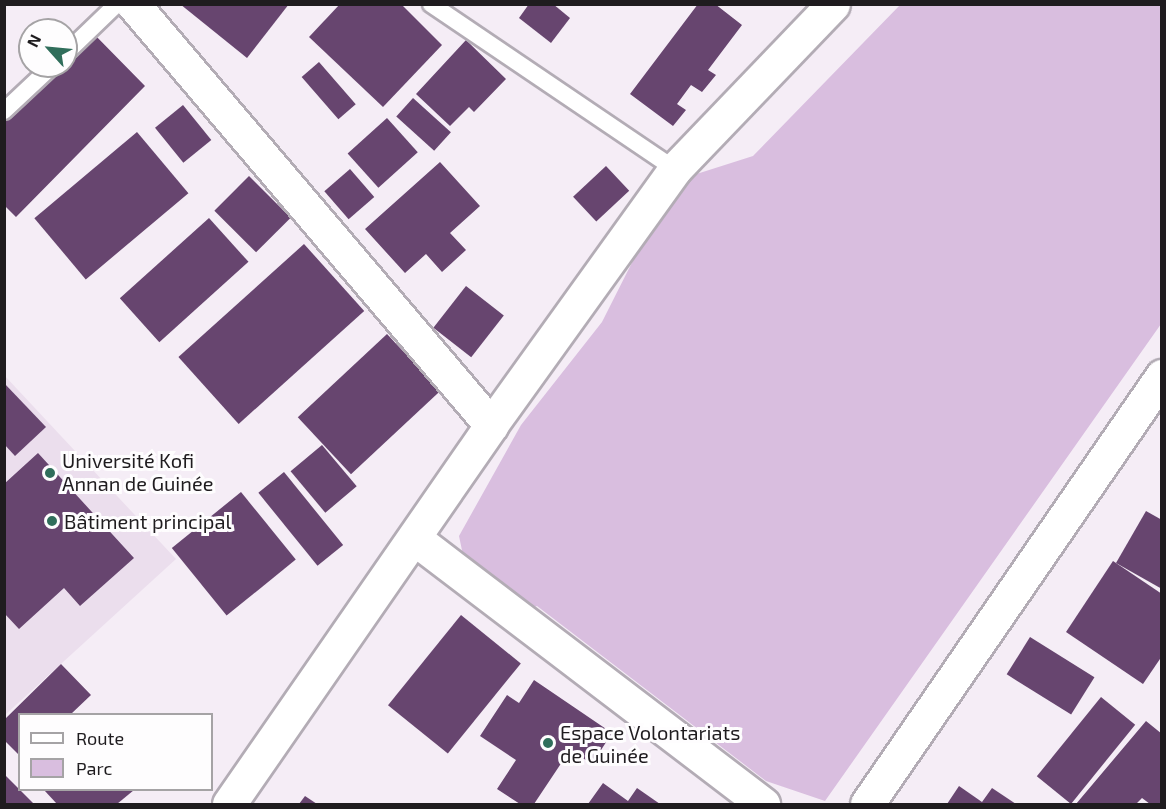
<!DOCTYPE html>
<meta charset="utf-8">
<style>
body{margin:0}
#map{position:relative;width:1166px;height:809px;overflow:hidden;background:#f5edf6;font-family:"Exo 2",sans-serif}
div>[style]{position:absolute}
.built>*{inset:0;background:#ebdeed}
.green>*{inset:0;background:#d9bedf}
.building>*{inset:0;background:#67456f;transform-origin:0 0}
.roads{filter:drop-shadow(2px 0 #b3acb5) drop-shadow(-2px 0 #b3acb5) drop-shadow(0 2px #b3acb5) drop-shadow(0 -2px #b3acb5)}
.lane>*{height:16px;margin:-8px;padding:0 8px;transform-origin:8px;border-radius:8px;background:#fff}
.street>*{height:33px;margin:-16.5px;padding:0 16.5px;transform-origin:16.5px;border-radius:16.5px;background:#fff}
.dots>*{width:16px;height:16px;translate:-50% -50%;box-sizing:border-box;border:3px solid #fefdfe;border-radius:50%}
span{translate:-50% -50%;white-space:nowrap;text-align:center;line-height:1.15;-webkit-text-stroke:6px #fefdfe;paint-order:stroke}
.poi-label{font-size:20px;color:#1f1c1f}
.left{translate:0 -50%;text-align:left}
.frame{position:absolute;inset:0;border:6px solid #1f1c1f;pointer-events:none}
.legend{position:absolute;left:18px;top:713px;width:195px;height:78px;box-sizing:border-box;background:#fefdfe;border:2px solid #a5a3a5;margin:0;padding:8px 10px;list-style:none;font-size:18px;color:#1f1c1f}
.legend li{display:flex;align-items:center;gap:12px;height:30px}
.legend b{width:30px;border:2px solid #a5a3a5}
.north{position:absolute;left:18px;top:18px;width:60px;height:60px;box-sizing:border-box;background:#fefdfe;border:2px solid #a5a3a5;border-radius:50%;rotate:297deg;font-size:16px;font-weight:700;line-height:24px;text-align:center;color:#1f1c1f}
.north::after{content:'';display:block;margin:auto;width:21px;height:27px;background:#306e5b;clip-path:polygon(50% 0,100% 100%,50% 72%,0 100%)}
</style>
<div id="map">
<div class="built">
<div style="clip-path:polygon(4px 375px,176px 559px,5px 715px,4px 715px)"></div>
</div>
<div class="green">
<div style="clip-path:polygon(900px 5px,1161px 5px,1161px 324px,825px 801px,766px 781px,537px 606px,496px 621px,471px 593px,459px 536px,521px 425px,602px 322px,659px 209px,684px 178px,753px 156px)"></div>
</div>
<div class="building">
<div style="clip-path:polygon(180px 4px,289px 4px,247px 58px)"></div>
<div style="clip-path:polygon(340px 4px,401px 4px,442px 45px,383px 107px,309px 37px)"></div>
<div style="clip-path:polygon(529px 4px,553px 4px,570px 18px,551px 43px,519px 18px)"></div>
<div style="clip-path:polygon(698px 4px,715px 4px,742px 25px,708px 70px,716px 75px,702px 92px,691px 85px,677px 104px,686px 110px,673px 126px,630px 94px)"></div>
<div style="clip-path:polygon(91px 31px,145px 86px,16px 217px,5px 206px,5px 120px,57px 66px,66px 66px,66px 57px)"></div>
<div style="clip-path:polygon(466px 40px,506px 79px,474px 112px,469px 107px,450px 126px,416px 94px)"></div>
<div style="left:319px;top:62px;width:56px;height:23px;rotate:49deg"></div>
<div style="left:413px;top:98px;width:51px;height:25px;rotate:42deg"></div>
<div style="left:183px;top:105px;width:45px;height:36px;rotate:51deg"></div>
<div style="left:387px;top:118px;width:46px;height:53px;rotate:48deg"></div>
<div style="left:137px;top:132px;width:80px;height:134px;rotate:50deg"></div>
<div style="clip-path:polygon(440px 162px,480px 206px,450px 233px,466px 250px,442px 272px,426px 254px,405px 273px,365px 229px)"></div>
<div style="left:606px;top:166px;width:34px;height:45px;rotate:47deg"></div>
<div style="left:350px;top:169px;width:37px;height:34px;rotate:49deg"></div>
<div style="left:249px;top:176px;width:59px;height:49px;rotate:45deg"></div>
<div style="left:209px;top:218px;width:59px;height:120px;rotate:48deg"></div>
<div style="left:304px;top:244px;width:90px;height:169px;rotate:48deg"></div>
<div style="left:466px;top:286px;width:48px;height:53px;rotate:38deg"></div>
<div style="left:387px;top:334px;width:78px;height:122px;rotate:47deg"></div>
<div style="clip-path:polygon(4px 383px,46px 427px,15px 456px,4px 444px)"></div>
<div style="left:322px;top:445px;width:54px;height:41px;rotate:50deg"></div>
<div style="clip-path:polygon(38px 453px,134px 558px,80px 606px,64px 588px,19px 629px,4px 613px,4px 484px)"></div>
<div style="left:284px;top:472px;width:94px;height:33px;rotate:51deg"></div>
<div style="left:241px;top:492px;width:87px;height:89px;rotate:51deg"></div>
<div style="clip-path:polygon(1146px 511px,1162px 520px,1162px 589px,1116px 563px)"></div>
<div style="clip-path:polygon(1113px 561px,1162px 594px,1162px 656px,1143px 684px,1066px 632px)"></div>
<div style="left:461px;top:615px;width:77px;height:116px;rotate:39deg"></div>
<div style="left:1030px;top:637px;width:76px;height:44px;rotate:32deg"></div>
<div style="clip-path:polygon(61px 664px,91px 695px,71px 714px,20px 714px,20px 756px,4px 740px,4px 720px)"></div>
<div style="clip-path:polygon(534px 680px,612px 733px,592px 764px,570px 750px,534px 804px,520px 804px,497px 789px,516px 760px,480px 736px,507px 695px,519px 703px)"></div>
<div style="left:1101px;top:697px;width:44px;height:102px;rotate:39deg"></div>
<div style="clip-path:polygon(1146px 721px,1162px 734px,1162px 804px,1150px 804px,1142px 798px,1136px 804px,1076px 804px)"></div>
<div style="clip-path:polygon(4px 774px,34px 804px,4px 804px)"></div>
<div style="clip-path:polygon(603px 783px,628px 801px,637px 788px,660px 804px,588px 804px)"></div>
<div style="clip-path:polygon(959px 786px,982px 802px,992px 788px,1016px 804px,947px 804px)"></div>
<div style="clip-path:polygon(44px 790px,134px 790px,117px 804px,57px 804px)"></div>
<div style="clip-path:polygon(305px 796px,317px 804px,299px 804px)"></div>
</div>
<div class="roads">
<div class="lane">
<div style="left:431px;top:4px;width:295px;rotate:34.1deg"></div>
<div style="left:66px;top:53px;width:71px;rotate:-43.9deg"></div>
<div style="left:4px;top:111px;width:66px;rotate:-43.2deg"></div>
</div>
<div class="street">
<div style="left:133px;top:4px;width:553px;rotate:49.62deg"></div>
<div style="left:414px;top:538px;width:439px;rotate:37.3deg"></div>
<div style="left:229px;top:804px;width:461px;rotate:-55.3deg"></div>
<div style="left:491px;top:425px;width:315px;rotate:-54.3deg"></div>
<div style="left:675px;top:169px;width:228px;rotate:-46.2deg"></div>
<div style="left:867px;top:804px;width:520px;rotate:-55.42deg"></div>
</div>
</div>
<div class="dots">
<div style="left:50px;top:473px;background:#306e5b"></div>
<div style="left:52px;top:521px;background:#306e5b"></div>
<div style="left:548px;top:743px;background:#306e5b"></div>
</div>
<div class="poi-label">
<span class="left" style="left:62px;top:472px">Université Kofi<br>Annan de Guinée</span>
<span class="left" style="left:64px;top:521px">Bâtiment principal</span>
<span class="left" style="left:560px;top:744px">Espace Volontariats<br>de Guinée</span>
</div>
<div class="frame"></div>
<ul class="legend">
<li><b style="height:8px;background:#fff"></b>Route</li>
<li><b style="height:16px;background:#d9bedf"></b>Parc</li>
</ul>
<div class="north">N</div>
</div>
